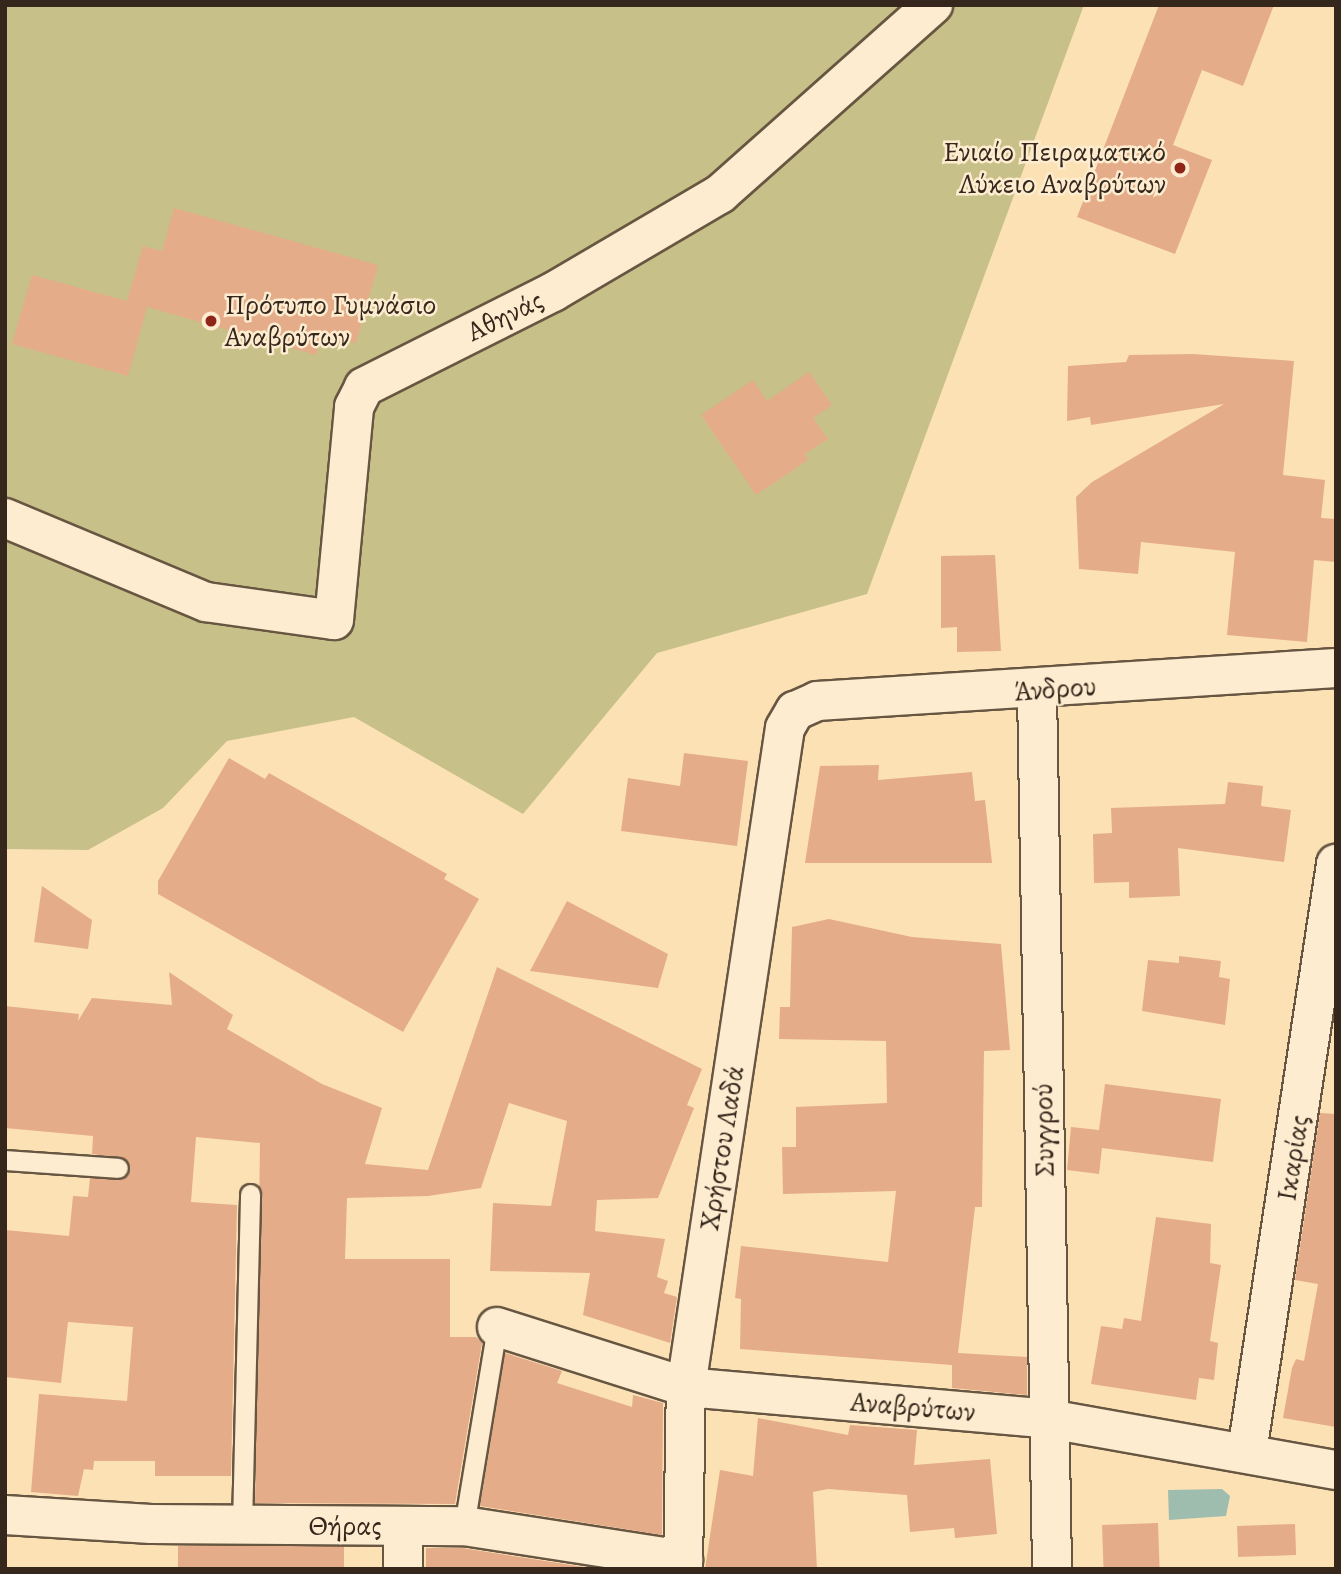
<!DOCTYPE html>
<meta charset="utf-8">
<style>
body{margin:0}
#map{position:relative;width:1341px;height:1574px;overflow:hidden;background:#fce1b5;font-family:Alegreya,serif}
div>[style]{position:absolute}
.green>*{inset:0;background:#c7c088}
.water>*{inset:0;background:#9fbdaf}
.building>*{inset:0;background:#e5ac8a;transform-origin:0 0}
.roads{filter:drop-shadow(2px 0 #675642) drop-shadow(-2px 0 #675642) drop-shadow(0 2px #675642) drop-shadow(0 -2px #675642)}
.lane>*{height:19px;margin:-9.5px;padding:0 9.5px;transform-origin:9.5px;border-radius:9.5px;background:#fdeccf}
.street>*{height:38px;margin:-19px;padding:0 19px;transform-origin:19px;border-radius:19px;background:#fdeccf}
.secondary>*{height:38px;margin:-19px;padding:0 19px;transform-origin:19px;border-radius:19px;background:#fdeccf}
.dots>*{width:19px;height:19px;translate:-50% -50%;box-sizing:border-box;border:4px solid #fdeccf;border-radius:50%}
span{translate:-50% -50%;white-space:nowrap;text-align:center;line-height:1.15;-webkit-text-stroke:5px #fdeccf;paint-order:stroke}
.poi-label{font-size:28px;color:#35271c}
.right{translate:-100% -50%;text-align:right}
.left{translate:0 -50%;text-align:left}
.street-label{font-size:28px;color:#35271c}
.frame{position:absolute;inset:0;border:7px solid #35271c;pointer-events:none}
</style>
<div id="map">
<div class="green">
<div style="clip-path:polygon(5px 5px,1084px 5px,867px 594px,657px 653px,523px 814px,354px 717px,227px 741px,163px 808px,88px 850px,5px 849px)"></div>
</div>
<div class="water">
<div style="clip-path:polygon(1222px 1489px,1230px 1496px,1226px 1516px,1169px 1520px,1168px 1490px)"></div>
</div>
<div class="building">
<div style="clip-path:polygon(1159px 5px,1274px 5px,1243px 86px,1202px 70px,1173px 145px,1212px 160px,1175px 254px,1077px 217px)"></div>
<div style="clip-path:polygon(174px 208px,378px 265px,356px 343px,322px 334px,316px 355px,147px 307px,128px 376px,12px 344px,32px 275px,127px 301px,143px 246px,162px 251px)"></div>
<div style="clip-path:polygon(1193px 354px,1294px 361px,1283px 475px,1325px 480px,1321px 518px,1336px 519px,1336px 562px,1314px 560px,1307px 642px,1227px 635px,1235px 552px,1141px 542px,1138px 574px,1079px 569px,1076px 497px,1092px 482px,1224px 404px,1091px 425px,1090px 417px,1067px 421px,1068px 366px,1126px 362px,1129px 355px)"></div>
<div style="clip-path:polygon(809px 372px,832px 405px,813px 418px,828px 439px,805px 454px,808px 460px,756px 495px,701px 415px,753px 380px,767px 401px)"></div>
<div style="clip-path:polygon(995px 555px,1001px 651px,957px 652px,957px 627px,941px 628px,941px 556px)"></div>
<div style="clip-path:polygon(684px 753px,748px 761px,737px 846px,621px 831px,628px 778px,680px 786px)"></div>
<div style="clip-path:polygon(229px 758px,265px 779px,269px 773px,447px 874px,444px 879px,479px 899px,403px 1032px,158px 894px,158px 881px)"></div>
<div style="clip-path:polygon(879px 765px,878px 780px,972px 772px,975px 801px,985px 800px,992px 863px,805px 863px,820px 766px)"></div>
<div style="clip-path:polygon(1228px 782px,1263px 786px,1261px 806px,1291px 810px,1284px 862px,1178px 848px,1180px 896px,1129px 898px,1129px 882px,1094px 883px,1093px 834px,1112px 833px,1111px 808px,1225px 804px)"></div>
<div style="clip-path:polygon(42px 886px,92px 920px,88px 949px,34px 942px)"></div>
<div style="clip-path:polygon(567px 901px,668px 954px,658px 988px,530px 971px)"></div>
<div style="clip-path:polygon(829px 919px,912px 937px,1001px 944px,1010px 1050px,984px 1051px,982px 1207px,975px 1207px,958px 1353px,1027px 1357px,1027px 1395px,952px 1388px,952px 1365px,740px 1349px,741px 1299px,735px 1298px,741px 1246px,888px 1262px,896px 1191px,783px 1194px,782px 1147px,796px 1147px,796px 1107px,887px 1103px,886px 1041px,779px 1039px,780px 1007px,790px 1007px,792px 927px)"></div>
<div style="clip-path:polygon(1179px 956px,1221px 961px,1219px 977px,1230px 979px,1225px 1025px,1142px 1011px,1148px 960px,1179px 963px)"></div>
<div style="clip-path:polygon(497px 967px,702px 1069px,687px 1105px,694px 1108px,658px 1198px,597px 1200px,595px 1231px,665px 1239px,657px 1277px,668px 1281px,664px 1293px,677px 1297px,670px 1343px,583px 1315px,590px 1273px,490px 1271px,493px 1203px,551px 1206px,567px 1121px,509px 1103px,481px 1188px,428px 1196px,347px 1198px,345px 1259px,450px 1259px,450px 1337px,476px 1337px,482px 1343px,455px 1504px,255px 1503px,260px 1143px,196px 1137px,191px 1202px,237px 1205px,231px 1476px,155px 1476px,155px 1461px,94px 1461px,93px 1470px,84px 1469px,78px 1496px,31px 1492px,39px 1394px,127px 1401px,133px 1327px,68px 1322px,61px 1383px,5px 1377px,5px 1230px,69px 1236px,73px 1196px,88px 1197px,90px 1178px,123px 1179px,130px 1168px,124px 1158px,92px 1154px,93px 1136px,5px 1128px,5px 1006px,79px 1014px,78px 1021px,92px 998px,172px 1005px,169px 972px,233px 1015px,227px 1029px,322px 1084px,382px 1108px,365px 1164px,428px 1170px)"></div>
<div style="clip-path:polygon(1105px 1084px,1221px 1099px,1213px 1162px,1102px 1148px,1099px 1174px,1067px 1170px,1071px 1127px,1099px 1130px)"></div>
<div style="clip-path:polygon(1320px 1113px,1336px 1114px,1336px 1427px,1283px 1418px,1292px 1368px,1296px 1359px,1304px 1361px,1318px 1284px,1295px 1280px)"></div>
<div style="clip-path:polygon(1156px 1217px,1211px 1224px,1210px 1263px,1221px 1265px,1210px 1341px,1218px 1343px,1214px 1380px,1199px 1378px,1196px 1400px,1091px 1384px,1101px 1326px,1122px 1329px,1124px 1318px,1141px 1321px)"></div>
<div style="clip-path:polygon(505px 1353px,562px 1371px,557px 1383px,632px 1407px,633px 1395px,663px 1403px,662px 1535px,480px 1506px)"></div>
<div style="clip-path:polygon(758px 1418px,848px 1435px,850px 1425px,917px 1430px,914px 1465px,990px 1459px,997px 1534px,955px 1538px,954px 1528px,910px 1532px,907px 1495px,828px 1489px,813px 1492px,817px 1569px,705px 1569px,720px 1470px,753px 1476px)"></div>
<div style="left:1158px;top:1523px;width:46px;height:56px;rotate:88deg"></div>
<div style="left:1295px;top:1524px;width:31px;height:58px;rotate:88deg"></div>
<div style="left:178px;top:1546px;width:166px;height:23px"></div>
<div style="clip-path:polygon(426px 1548px,462px 1548px,597px 1569px,426px 1569px)"></div>
</div>
<div class="roads">
<div class="lane">
<div style="left:5px;top:1160px;width:113px;rotate:4deg"></div>
<div style="left:242px;top:1525px;width:331px;rotate:-88.6deg"></div>
<div style="left:464px;top:1526px;width:202px;rotate:-80.6deg"></div>
</div>
<div class="street">
<div style="left:5px;top:518px;width:218px;rotate:22.7deg"></div>
<div style="left:206px;top:602px;width:129px;rotate:8deg"></div>
<div style="left:334px;top:620px;width:214px;rotate:-84.6deg"></div>
<div style="left:354px;top:407px;width:22px;rotate:-63deg"></div>
<div style="left:364px;top:387px;width:212px;rotate:-26.7deg"></div>
<div style="left:553px;top:292px;width:194px;rotate:-30.4deg"></div>
<div style="left:720px;top:194px;width:285px;rotate:-41.6deg"></div>
<div style="left:497px;top:1327px;width:198px;rotate:17.6deg"></div>
<div style="left:686px;top:1387px;width:364px;rotate:5deg"></div>
<div style="left:1049px;top:1419px;width:291px;rotate:10.1deg"></div>
<div style="left:1247px;top:1452px;width:595px;rotate:-81.39deg"></div>
<div style="left:5px;top:1515px;width:146px;rotate:3.5deg"></div>
<div style="left:151px;top:1524px;width:313px;rotate:0.4deg"></div>
<div style="left:464px;top:1526px;width:222px;rotate:8.8deg"></div>
<div style="left:403px;top:1526px;width:43px;rotate:90deg"></div>
</div>
<div class="secondary">
<div style="left:1037px;top:690px;width:879px;rotate:89.02deg"></div>
<div style="left:683px;top:1569px;width:182px;rotate:-89.1deg"></div>
<div style="left:686px;top:1387px;width:666px;rotate:-81.46deg"></div>
<div style="left:785px;top:728px;width:20px;rotate:-60deg"></div>
<div style="left:795px;top:711px;width:24px;rotate:-24deg"></div>
<div style="left:817px;top:701px;width:520px;rotate:-3.64deg"></div>
</div>
</div>
<div class="dots">
<div style="left:1180px;top:168px;background:#8f2418"></div>
<div style="left:211px;top:321px;background:#8f2418"></div>
</div>
<div class="poi-label">
<span class="right" style="left:1166px;top:168px">Ενιαίο Πειραματικό<br>Λύκειο Αναβρύτων</span>
<span class="left" style="left:225px;top:321px">Πρότυπο Γυμνάσιο<br>Αναβρύτων</span>
</div>
<div class="street-label">
<span style="left:505px;top:316px;rotate:-26deg">Αθηνάς</span>
<span style="left:1055px;top:689px;rotate:-4deg">Άνδρου</span>
<span style="left:1044px;top:1130px;rotate:-91deg">Συγγρού</span>
<span style="left:722px;top:1148px;rotate:-81deg">Χρήστου Λαδά</span>
<span style="left:1293px;top:1158px;rotate:-81deg">Ικαρίας</span>
<span style="left:913px;top:1407px;rotate:5deg">Αναβρύτων</span>
<span style="left:345px;top:1526px">Θήρας</span>
</div>
<div class="frame"></div>
</div>
